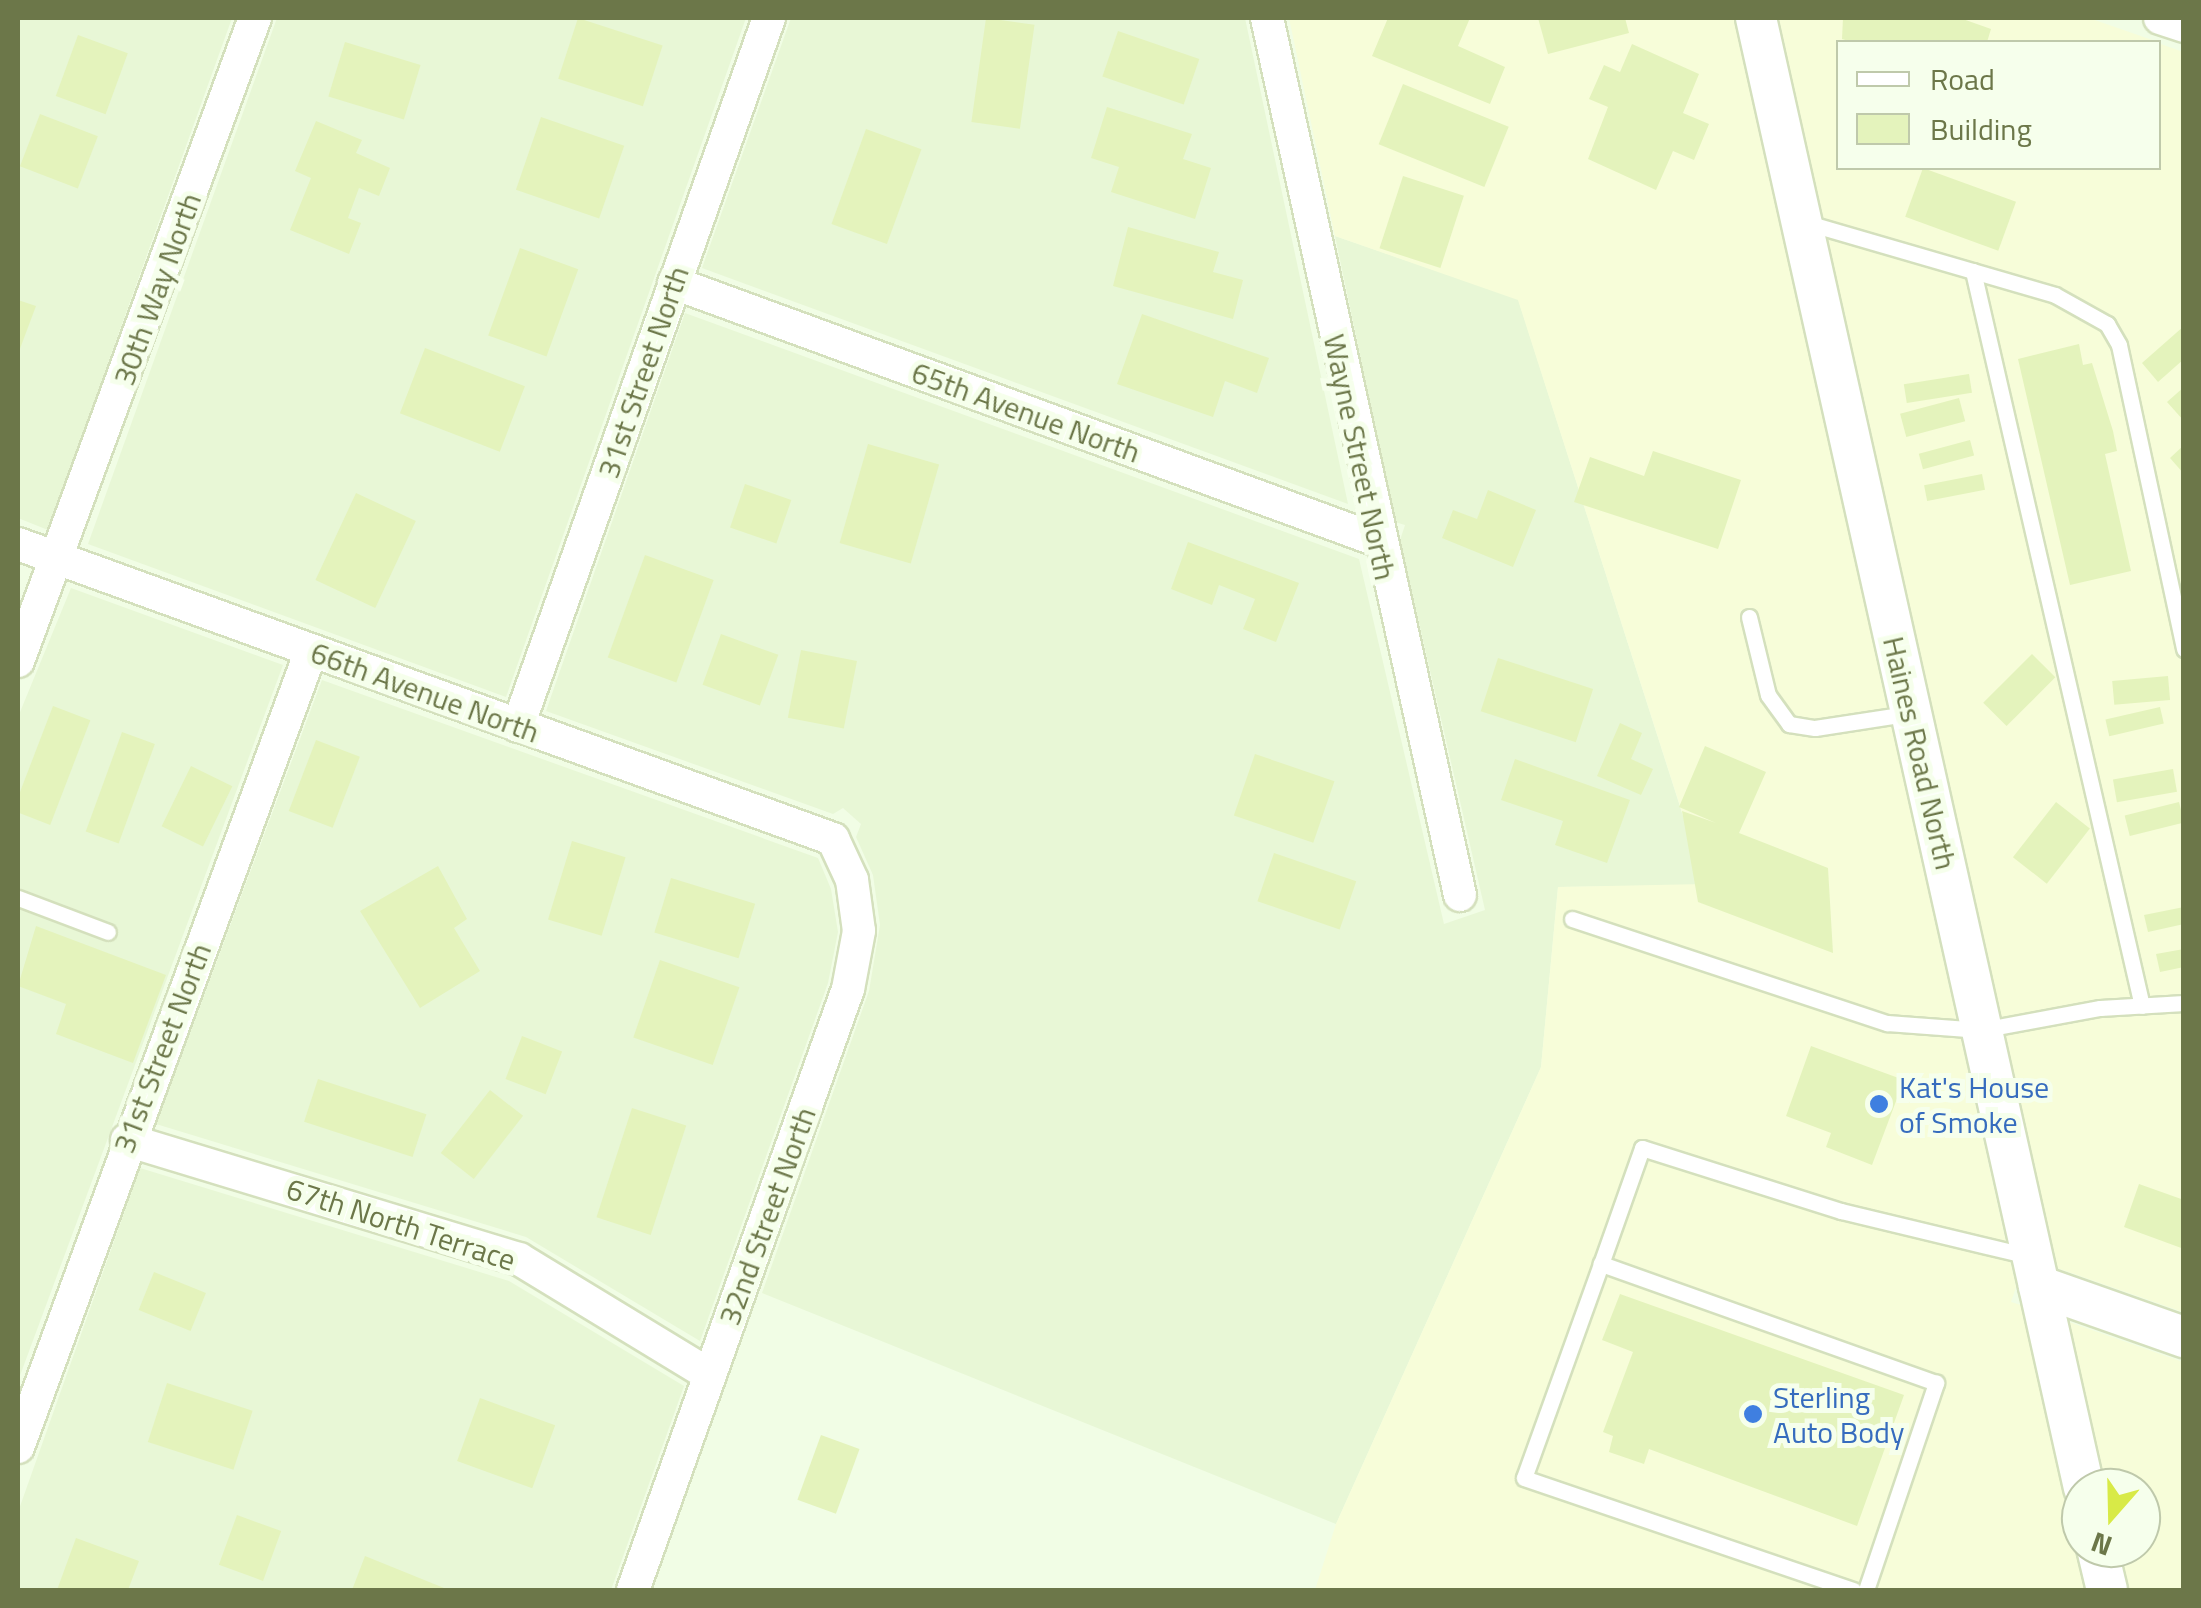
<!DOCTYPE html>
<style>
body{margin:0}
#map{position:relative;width:2201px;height:1608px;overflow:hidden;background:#f1fde5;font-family:"Titillium Web",sans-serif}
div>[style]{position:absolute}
.residential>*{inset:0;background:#e8f7d6}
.commercial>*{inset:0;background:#f7fdd9}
.building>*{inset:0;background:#e4f3bc;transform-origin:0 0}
.roads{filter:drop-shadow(2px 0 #d4e0bd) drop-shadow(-2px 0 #d4e0bd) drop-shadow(0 2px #d4e0bd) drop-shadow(0 -2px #d4e0bd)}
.service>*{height:15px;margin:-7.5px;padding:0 7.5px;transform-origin:7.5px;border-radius:7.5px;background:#fff}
.minor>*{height:32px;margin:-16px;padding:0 16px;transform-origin:16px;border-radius:16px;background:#fff}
.tertiary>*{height:40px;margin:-20px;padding:0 20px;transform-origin:20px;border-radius:20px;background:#fff}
.dots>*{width:28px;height:28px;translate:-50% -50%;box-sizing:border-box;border:5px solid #f6ffec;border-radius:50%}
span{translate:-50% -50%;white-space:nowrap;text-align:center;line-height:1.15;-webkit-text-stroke:10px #f6ffec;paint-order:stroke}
.street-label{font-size:30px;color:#6c7749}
.shop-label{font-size:30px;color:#366cbe}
.left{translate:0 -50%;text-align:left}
.frame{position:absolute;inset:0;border:20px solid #6c7749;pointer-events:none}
.legend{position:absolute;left:1836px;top:40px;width:325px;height:130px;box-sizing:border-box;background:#f6ffec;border:2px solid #bfc9ab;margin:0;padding:12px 18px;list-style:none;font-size:30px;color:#6c7749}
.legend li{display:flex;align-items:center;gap:20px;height:50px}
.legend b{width:50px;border:2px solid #bfc9ab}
.north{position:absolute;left:2061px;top:1468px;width:100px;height:100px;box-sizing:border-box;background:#f6ffec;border:2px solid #bfc9ab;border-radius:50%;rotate:200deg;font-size:28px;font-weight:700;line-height:40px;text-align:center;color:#6c7749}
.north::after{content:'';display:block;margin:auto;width:35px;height:45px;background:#d8ea47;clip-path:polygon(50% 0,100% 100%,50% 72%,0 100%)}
</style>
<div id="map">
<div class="residential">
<div style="clip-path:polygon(18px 18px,232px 18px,48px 530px,18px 518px)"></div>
<div style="clip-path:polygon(277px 18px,746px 18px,506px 697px,88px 544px)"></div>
<div style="clip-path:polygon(791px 18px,1245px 18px,1348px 504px,702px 268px)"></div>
<div style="clip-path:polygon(1335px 236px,1518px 299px,1705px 885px,1558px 887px,1541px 1067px,1336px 1524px,762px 1293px,869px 991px,880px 925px,873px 875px,856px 837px,861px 824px,843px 808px,833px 814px,546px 711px,685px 313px,1359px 559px,1444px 924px,1485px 910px,1400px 540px,1405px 525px,1395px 522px)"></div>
<div style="clip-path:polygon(71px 588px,283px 665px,18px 1381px,18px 717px)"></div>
<div style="clip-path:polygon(322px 680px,818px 858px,831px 889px,838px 932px,828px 983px,700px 1341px,526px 1237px,156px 1124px)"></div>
<div style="clip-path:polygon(140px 1168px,509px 1281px,684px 1386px,611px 1590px,18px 1590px,18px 1512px)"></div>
</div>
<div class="commercial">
<div style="clip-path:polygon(1289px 18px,1734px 18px,2016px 1287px,2011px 1302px,2021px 1305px,2085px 1590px,1315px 1590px,1336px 1524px,1541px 1067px,1558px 887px,1705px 884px,1518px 300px,1335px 236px)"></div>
<div style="clip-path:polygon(1778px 18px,2089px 18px,2158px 42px,1838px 42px,1838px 168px,2158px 168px,2158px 43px,2183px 52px,2183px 1312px,2057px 1268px)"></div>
<div style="clip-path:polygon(2069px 1322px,2183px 1362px,2183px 1590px,2129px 1590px,2120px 1548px,2141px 1548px,2141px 1488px,2106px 1488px)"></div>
</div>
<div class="building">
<div style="left:578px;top:18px;width:89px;height:64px;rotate:18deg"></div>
<div style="left:986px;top:18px;width:49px;height:105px;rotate:8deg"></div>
<div style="clip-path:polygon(1388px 18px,1470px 18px,1458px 46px,1505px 67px,1490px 104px,1372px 56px)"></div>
<div style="clip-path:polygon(1538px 18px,1625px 18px,1629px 33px,1548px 54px)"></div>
<div style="clip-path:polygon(1843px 18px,1960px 18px,1991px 29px,1987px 42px,1852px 42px,1842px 39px)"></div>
<div style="left:1118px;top:31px;width:86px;height:48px;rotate:19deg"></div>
<div style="left:78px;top:35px;width:53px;height:65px;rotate:20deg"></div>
<div style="left:345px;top:42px;width:79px;height:57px;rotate:17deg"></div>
<div style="clip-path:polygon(1632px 44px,1699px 74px,1683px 113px,1709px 124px,1694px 160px,1673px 151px,1656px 190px,1588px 159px,1608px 107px,1589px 99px,1604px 65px,1620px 72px)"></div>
<div style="left:1403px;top:84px;width:114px;height:65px;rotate:22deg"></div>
<div style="clip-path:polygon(1107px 107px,1192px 134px,1183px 159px,1211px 168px,1195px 219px,1111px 192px,1119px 167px,1091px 158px)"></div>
<div style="left:40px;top:114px;width:62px;height:56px;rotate:21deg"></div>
<div style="left:541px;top:117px;width:88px;height:77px;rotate:19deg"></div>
<div style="clip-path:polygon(316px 121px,362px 140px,356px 153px,390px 168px,379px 196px,359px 188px,348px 218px,361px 223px,349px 254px,290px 230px,311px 178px,295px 171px)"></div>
<div style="left:866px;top:129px;width:59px;height:101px;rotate:20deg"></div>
<div style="left:1923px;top:168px;width:99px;height:52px;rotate:20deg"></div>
<div style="left:1403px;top:176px;width:64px;height:76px;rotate:18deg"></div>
<div style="clip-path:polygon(1128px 227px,1219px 252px,1213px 272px,1243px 280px,1233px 319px,1113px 286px)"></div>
<div style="left:520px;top:248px;width:62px;height:93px;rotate:20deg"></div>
<div style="clip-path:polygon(18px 300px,36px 306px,18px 354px)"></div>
<div style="clip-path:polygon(1142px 314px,1269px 358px,1257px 393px,1225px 381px,1213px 417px,1117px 384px)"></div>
<div style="clip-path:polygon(2184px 326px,2184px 359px,2158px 382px,2142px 363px)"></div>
<div style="clip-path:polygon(2079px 344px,2083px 365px,2092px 363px,2113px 431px,2117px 451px,2105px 454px,2131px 571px,2070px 585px,2018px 359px)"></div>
<div style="left:425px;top:348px;width:107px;height:70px;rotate:21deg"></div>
<div style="left:1969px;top:374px;width:19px;height:66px;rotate:81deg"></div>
<div style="clip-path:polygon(2184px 387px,2184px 421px,2167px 402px)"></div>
<div style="left:1959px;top:398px;width:24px;height:61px;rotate:75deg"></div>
<div style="left:1970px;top:440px;width:16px;height:53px;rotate:75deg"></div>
<div style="left:868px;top:444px;width:74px;height:103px;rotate:16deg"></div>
<div style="clip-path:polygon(2184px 445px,2184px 474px,2170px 458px)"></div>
<div style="clip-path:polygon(1653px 451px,1741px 480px,1718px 549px,1574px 502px,1590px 457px,1644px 476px)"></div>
<div style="left:1982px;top:474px;width:16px;height:59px;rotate:79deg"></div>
<div style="left:745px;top:484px;width:49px;height:46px;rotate:19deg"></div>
<div style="clip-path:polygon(1488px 490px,1536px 510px,1513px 567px,1442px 538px,1453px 510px,1477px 519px)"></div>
<div style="left:356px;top:493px;width:66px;height:96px;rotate:25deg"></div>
<div style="clip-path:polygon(1188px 542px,1299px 583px,1276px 642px,1243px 629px,1255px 599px,1219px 585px,1212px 605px,1171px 589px)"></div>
<div style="left:645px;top:555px;width:73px;height:109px;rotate:20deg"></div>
<div style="left:721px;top:634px;width:61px;height:54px;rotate:20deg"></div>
<div style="left:801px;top:650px;width:57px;height:69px;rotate:11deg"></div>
<div style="left:2032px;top:654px;width:33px;height:69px;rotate:45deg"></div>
<div style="left:1498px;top:658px;width:100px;height:56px;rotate:18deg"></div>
<div style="left:2168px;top:676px;width:24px;height:56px;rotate:85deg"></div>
<div style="left:53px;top:706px;width:40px;height:112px;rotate:21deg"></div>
<div style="left:2160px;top:707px;width:17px;height:56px;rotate:77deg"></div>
<div style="clip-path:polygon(1620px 723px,1642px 733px,1631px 759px,1653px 769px,1641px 795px,1597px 776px)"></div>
<div style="left:122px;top:732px;width:35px;height:106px;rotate:20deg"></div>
<div style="left:316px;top:740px;width:47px;height:76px;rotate:21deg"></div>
<div style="clip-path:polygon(1705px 746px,1766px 772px,1739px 833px,1828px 868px,1833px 953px,1698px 902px,1682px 811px,1716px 823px,1679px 807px)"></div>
<div style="left:1255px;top:754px;width:84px;height:65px;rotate:19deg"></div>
<div style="clip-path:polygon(1515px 759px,1630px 800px,1607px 863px,1555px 845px,1563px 821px,1501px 800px)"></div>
<div style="left:191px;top:766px;width:46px;height:67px;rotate:26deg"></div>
<div style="left:2173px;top:769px;width:23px;height:61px;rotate:80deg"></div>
<div style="left:2056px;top:802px;width:43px;height:70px;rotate:38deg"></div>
<div style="left:2179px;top:802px;width:21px;height:56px;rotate:76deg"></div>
<div style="left:572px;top:841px;width:56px;height:82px;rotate:17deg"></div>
<div style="left:1274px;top:853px;width:87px;height:51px;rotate:19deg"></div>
<div style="clip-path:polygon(438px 866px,467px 919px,454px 928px,480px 971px,420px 1008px,360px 911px)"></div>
<div style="left:671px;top:878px;width:88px;height:57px;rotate:17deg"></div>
<div style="clip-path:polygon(2184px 907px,2184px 924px,2148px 932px,2144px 915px)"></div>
<div style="clip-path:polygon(36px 926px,166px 975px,133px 1063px,56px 1034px,66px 1004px,18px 986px)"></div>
<div style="clip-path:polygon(2184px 949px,2184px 967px,2160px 972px,2156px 954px)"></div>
<div style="left:660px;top:960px;width:84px;height:82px;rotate:19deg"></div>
<div style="left:522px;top:1036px;width:43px;height:46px;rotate:21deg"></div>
<div style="clip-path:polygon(1811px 1046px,1904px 1080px,1872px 1165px,1826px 1147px,1831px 1133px,1786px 1116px)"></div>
<div style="left:318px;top:1079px;width:114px;height:45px;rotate:18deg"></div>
<div style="left:490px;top:1090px;width:42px;height:80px;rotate:38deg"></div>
<div style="left:632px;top:1108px;width:57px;height:115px;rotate:18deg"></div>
<div style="clip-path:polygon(2139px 1184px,2184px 1200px,2184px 1249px,2124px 1227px)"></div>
<div style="left:154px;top:1272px;width:56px;height:41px;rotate:22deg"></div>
<div style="clip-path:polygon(1620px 1294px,1904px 1395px,1857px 1526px,1649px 1449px,1644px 1464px,1609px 1452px,1613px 1436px,1603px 1432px,1633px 1352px,1602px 1340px)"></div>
<div style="left:167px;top:1383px;width:90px;height:62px;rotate:18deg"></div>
<div style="left:480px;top:1398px;width:80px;height:67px;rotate:20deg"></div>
<div style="left:821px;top:1435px;width:41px;height:69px;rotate:20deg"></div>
<div style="left:237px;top:1515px;width:47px;height:53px;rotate:20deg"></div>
<div style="clip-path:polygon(76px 1538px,139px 1561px,128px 1590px,57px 1590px)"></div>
<div style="clip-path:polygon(365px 1556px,449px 1590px,352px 1590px)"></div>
</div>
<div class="roads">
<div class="service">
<div style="left:1804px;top:222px;width:261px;rotate:16.2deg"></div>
<div style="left:2055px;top:295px;width:60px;rotate:29.1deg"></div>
<div style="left:2107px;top:324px;width:24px;rotate:60deg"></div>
<div style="left:2119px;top:345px;width:311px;rotate:77.9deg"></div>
<div style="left:1973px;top:271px;width:754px;rotate:77.05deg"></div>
<div style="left:1749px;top:617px;width:80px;rotate:76.3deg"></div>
<div style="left:1768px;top:695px;width:36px;rotate:54deg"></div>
<div style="left:1789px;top:724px;width:26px;rotate:9deg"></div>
<div style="left:1815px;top:728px;width:93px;rotate:-8.7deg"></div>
<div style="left:18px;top:898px;width:96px;rotate:20.7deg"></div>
<div style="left:1572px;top:919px;width:332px;rotate:18.3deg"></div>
<div style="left:1887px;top:1023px;width:94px;rotate:4.3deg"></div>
<div style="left:1981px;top:1030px;width:121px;rotate:-10.5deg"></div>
<div style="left:2100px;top:1008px;width:84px;rotate:-3.4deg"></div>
<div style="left:1601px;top:1264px;width:227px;rotate:109.8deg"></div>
<div style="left:1524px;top:1478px;width:348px;rotate:18.8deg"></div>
<div style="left:1866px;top:1590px;width:219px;rotate:-71.3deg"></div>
<div style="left:1936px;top:1383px;width:356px;rotate:-160.4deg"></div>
<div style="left:1601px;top:1264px;width:123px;rotate:-70.5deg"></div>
<div style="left:1642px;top:1148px;width:209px;rotate:17.6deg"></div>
<div style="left:1841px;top:1211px;width:192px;rotate:13.5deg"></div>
</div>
<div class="minor">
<div style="left:1267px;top:18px;width:898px;rotate:77.59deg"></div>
<div style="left:2160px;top:18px;width:25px;rotate:18deg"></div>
<div style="left:674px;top:283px;width:749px;rotate:20.08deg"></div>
<div style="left:18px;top:544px;width:867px;rotate:19.9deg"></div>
<div style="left:833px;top:839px;width:45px;rotate:65.1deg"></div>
<div style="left:852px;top:880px;width:51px;rotate:82.2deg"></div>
<div style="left:859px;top:931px;width:59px;rotate:100.7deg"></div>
<div style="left:848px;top:989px;width:638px;rotate:109.68deg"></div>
<div style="left:18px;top:661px;width:685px;rotate:-69.77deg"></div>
<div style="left:518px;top:726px;width:751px;rotate:-70.48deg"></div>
<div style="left:127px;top:1140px;width:410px;rotate:16.9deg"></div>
<div style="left:519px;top:1259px;width:223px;rotate:31.3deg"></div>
<div style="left:18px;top:1447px;width:848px;rotate:-69.79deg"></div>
</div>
<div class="tertiary">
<div style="left:1756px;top:18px;width:1506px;rotate:77.42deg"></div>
<div style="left:2039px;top:1286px;width:154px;rotate:19.4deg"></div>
<div style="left:2097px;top:1548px;width:43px;rotate:76.6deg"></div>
</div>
</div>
<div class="dots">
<div style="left:1879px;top:1104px;background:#3f7fe0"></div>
<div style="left:1753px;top:1414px;background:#3f7fe0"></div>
</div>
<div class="street-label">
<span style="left:157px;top:289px;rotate:-70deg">30th Way North</span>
<span style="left:643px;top:372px;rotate:-71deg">31st Street North</span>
<span style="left:1026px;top:412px;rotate:20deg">65th Avenue North</span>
<span style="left:1360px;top:457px;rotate:78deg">Wayne Street North</span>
<span style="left:425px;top:692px;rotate:20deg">66th Avenue North</span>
<span style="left:1920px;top:753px;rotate:77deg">Haines Road North</span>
<span style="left:162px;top:1048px;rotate:-69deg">31st Street North</span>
<span style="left:767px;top:1216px;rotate:-70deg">32nd Street North</span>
<span style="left:401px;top:1224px;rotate:18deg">67th North Terrace</span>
</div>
<div class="shop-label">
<span class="left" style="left:1899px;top:1104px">Kat's House<br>of Smoke</span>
<span class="left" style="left:1773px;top:1414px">Sterling<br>Auto Body</span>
</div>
<div class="frame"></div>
<ul class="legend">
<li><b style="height:12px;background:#fff"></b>Road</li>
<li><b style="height:28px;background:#e4f3bc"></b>Building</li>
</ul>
<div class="north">N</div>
</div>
